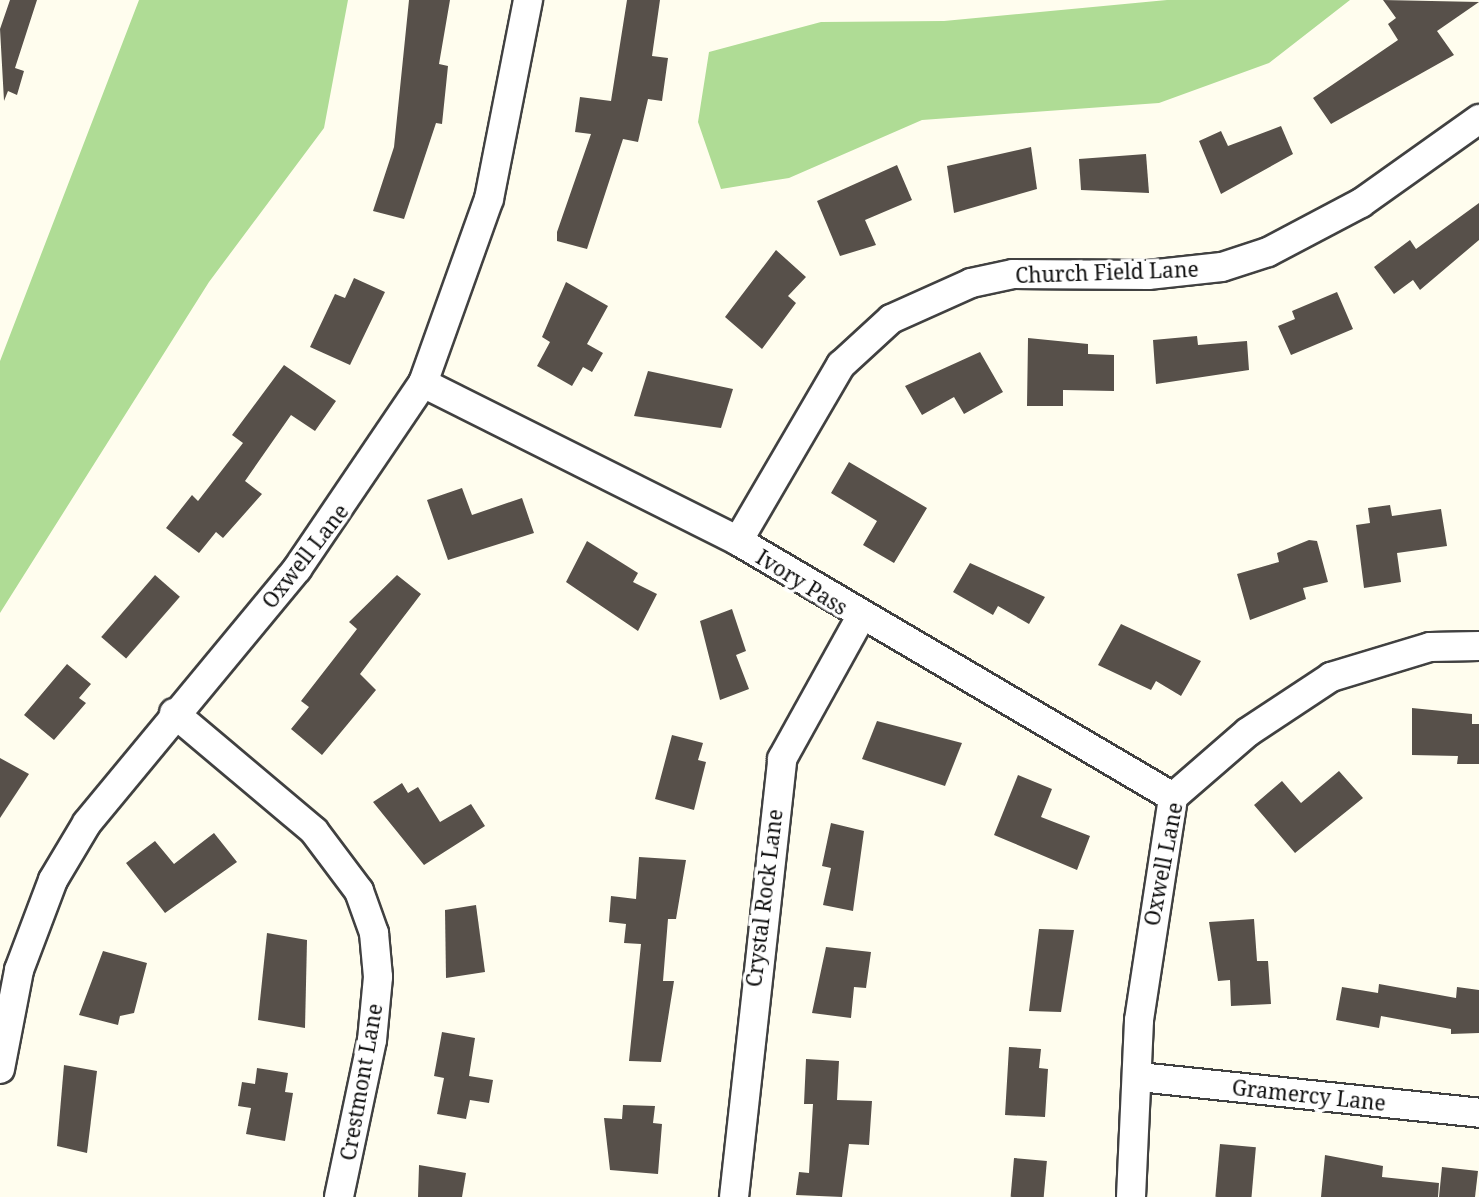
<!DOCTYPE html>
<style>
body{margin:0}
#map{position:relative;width:1479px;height:1197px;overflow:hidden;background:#fffdee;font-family:"Noto Serif",serif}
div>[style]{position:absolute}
.forest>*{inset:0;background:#afdc95}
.building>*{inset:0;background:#57504a;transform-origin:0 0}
.roads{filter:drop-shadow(2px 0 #414141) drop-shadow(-2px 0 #414141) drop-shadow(0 2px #414141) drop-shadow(0 -2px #414141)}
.minor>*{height:28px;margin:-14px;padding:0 14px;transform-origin:14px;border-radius:14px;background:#fff}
span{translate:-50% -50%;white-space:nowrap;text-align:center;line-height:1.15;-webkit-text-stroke:7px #fff;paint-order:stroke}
.street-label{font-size:21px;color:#0e0e0e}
</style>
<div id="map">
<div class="forest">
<div style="clip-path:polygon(139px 0,348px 0,324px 128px,209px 282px,0 613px,0 361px)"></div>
<div style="clip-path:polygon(1167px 0,1350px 0,1269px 63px,1159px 103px,922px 120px,789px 178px,721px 189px,698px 122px,709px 52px,821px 22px,944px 21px)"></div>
</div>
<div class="building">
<div style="clip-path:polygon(10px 0,37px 0,15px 68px,24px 71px,17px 95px,8px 91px,4px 101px,0 29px)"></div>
<div style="clip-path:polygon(409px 0,450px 0,439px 64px,448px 66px,442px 124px,436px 123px,404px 219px,373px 211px,394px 147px)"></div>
<div style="clip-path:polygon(627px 0,660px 0,652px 56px,668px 58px,662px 101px,648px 99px,638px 142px,623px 139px,587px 249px,557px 241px,557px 232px,591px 134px,575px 132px,580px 97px,611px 101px)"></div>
<div style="clip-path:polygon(1383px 0,1479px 2px,1437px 31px,1454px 55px,1331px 124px,1313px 98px,1398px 40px,1388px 24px,1396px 18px)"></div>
<div style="clip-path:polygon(1281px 126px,1293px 154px,1221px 194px,1199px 141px,1221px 131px,1228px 146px)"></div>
<div style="clip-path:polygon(1031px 147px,1037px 189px,954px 213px,947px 166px)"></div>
<div style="clip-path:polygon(1146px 154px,1149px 193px,1081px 190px,1079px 159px)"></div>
<div style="clip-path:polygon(897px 165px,912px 200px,865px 220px,876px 245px,840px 256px,817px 201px)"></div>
<div style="clip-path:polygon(1479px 203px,1479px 240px,1420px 290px,1413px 280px,1394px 294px,1374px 267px,1410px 240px,1416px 249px)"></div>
<div style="clip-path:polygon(776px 250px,806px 277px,788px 296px,796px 303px,762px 349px,725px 317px)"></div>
<div style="clip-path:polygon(354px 278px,385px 292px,350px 365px,310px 347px,335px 294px,345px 298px)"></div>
<div style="clip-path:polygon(566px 282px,608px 306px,587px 344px,603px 353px,592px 372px,583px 367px,572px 386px,537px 366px,550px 342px,542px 337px)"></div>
<div style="clip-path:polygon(1337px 292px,1353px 329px,1291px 355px,1278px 326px,1295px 319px,1292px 311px)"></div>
<div style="clip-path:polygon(1197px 336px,1198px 345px,1247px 341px,1249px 370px,1156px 384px,1153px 340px)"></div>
<div style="clip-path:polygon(1028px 338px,1088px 344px,1088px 354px,1114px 355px,1114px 391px,1063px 390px,1063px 406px,1027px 406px)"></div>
<div style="clip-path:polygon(980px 352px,1003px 392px,964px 414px,954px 397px,922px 415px,905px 386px)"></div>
<div style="clip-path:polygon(284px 365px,336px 401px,315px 431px,291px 415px,245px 481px,262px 494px,223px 538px,216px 532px,199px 553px,166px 528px,192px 495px,198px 501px,243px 443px,232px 435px)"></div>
<div style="clip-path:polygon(648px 371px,733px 389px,721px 428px,634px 416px)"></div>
<div style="clip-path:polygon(849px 462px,927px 508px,894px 563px,863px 545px,877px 521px,831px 493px)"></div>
<div style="clip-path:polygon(462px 488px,472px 515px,522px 498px,534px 533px,448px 560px,427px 500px)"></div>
<div style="clip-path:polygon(1390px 505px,1392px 516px,1441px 509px,1447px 546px,1397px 553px,1401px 582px,1364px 588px,1356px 525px,1370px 523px,1368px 508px)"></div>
<div style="clip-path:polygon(1309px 540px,1317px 541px,1328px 582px,1303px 588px,1306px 599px,1250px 620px,1237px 574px,1279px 562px,1277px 553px)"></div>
<div style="clip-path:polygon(587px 541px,638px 573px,633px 582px,657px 594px,638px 631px,566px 582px)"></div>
<div style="clip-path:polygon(970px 563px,1045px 597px,1029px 624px,998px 606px,993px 615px,953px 592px)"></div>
<div style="left:155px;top:575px;width:33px;height:82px;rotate:41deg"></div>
<div style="clip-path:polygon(397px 575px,421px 594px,360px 674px,376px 690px,322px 755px,291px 729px,309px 707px,301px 701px,357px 629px,349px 622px)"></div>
<div style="clip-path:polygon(732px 609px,746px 651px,736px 655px,749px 689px,720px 700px,700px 621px)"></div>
<div style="clip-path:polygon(1121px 624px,1201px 661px,1181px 696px,1156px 681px,1151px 690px,1098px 665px)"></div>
<div style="clip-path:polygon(67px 664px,91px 684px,79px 698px,86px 703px,54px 740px,24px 715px)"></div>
<div style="clip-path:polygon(1412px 708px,1472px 714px,1472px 724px,1479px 724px,1479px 764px,1457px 764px,1458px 756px,1412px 755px)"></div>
<div style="clip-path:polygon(877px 721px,962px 743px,945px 786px,862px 759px)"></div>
<div style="clip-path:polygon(672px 735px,703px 743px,698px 760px,706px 762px,694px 810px,655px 799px)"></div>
<div style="clip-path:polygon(0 758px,29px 774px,0 818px)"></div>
<div style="clip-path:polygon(1339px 771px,1363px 798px,1295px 853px,1254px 805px,1282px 781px,1301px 803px)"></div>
<div style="clip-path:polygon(1018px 775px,1052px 789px,1041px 817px,1090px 836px,1077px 870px,994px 835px)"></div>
<div style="clip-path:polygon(402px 783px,408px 793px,418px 787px,440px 822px,471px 804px,485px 826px,424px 865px,373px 802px)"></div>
<div style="clip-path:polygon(831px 823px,864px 831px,853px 911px,823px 905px,831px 868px,822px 866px)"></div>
<div style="clip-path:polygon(214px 833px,237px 862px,165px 913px,126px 863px,155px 841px,174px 864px)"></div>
<div style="clip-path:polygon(639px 857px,686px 860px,676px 919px,668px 919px,663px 981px,674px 981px,661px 1062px,629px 1061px,641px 944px,624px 943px,626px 924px,609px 922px,611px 896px,636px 899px)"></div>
<div style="clip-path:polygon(476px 905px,485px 972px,446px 978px,445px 910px)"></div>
<div style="clip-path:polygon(1254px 919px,1257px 961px,1268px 961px,1271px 1004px,1231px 1006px,1230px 980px,1218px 981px,1209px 922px)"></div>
<div style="clip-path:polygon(1039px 929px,1074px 930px,1061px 1012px,1029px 1011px)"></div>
<div style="clip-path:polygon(267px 933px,307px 940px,305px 1028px,258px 1020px)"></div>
<div style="clip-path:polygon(826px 947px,871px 952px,866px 988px,854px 987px,851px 1018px,812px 1013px)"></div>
<div style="clip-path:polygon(103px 951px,147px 963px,134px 1013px,120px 1016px,118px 1025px,79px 1015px)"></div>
<div style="clip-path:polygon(1379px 984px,1456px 998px,1457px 987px,1479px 990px,1479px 1033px,1451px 1034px,1451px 1029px,1381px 1016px,1379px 1028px,1336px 1020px,1342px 987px,1378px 993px)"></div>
<div style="clip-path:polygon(442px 1032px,475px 1038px,469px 1076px,493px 1080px,489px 1103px,470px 1100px,466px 1119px,437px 1114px,444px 1078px,434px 1076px)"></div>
<div style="clip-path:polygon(1009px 1047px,1041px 1049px,1039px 1068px,1048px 1069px,1045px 1117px,1005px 1115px)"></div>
<div style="clip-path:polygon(806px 1059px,839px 1061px,837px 1100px,872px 1101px,869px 1145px,849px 1144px,842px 1197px,796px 1195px,799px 1172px,809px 1173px,813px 1104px,804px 1104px)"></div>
<div style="clip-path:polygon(64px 1065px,97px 1071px,87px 1153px,57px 1146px)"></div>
<div style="clip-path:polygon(257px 1068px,288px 1073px,285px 1092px,293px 1093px,285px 1141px,246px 1134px,251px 1108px,238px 1106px,242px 1082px,255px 1084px)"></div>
<div style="clip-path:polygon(623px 1105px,655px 1106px,653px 1123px,662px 1124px,658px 1174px,610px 1170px,604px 1118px,622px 1119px)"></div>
<div style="left:1220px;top:1144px;width:36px;height:53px;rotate:5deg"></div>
<div style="clip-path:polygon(1325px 1155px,1383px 1166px,1382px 1177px,1439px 1183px,1438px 1197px,1321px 1197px)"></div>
<div style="left:1014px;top:1158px;width:33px;height:39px;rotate:5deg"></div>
<div style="clip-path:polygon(419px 1165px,466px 1173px,462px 1197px,418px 1197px)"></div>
<div style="clip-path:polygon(1442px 1167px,1478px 1171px,1475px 1197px,1439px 1197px)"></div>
</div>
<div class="roads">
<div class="minor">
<div style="left:423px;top:383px;width:352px;rotate:26.6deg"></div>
<div style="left:738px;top:541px;width:505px;rotate:30.48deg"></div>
<div style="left:738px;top:541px;width:204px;rotate:-59.7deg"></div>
<div style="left:841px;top:365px;width:68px;rotate:-42.6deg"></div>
<div style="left:891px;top:319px;width:88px;rotate:-24.2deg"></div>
<div style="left:971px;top:283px;width:43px;rotate:-12.1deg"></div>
<div style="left:1013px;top:274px;width:135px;rotate:0.4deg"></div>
<div style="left:1148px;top:275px;width:74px;rotate:-6.2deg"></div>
<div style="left:1222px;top:267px;width:48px;rotate:-18.1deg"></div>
<div style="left:1268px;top:252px;width:105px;rotate:-27.8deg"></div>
<div style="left:1361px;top:203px;width:145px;rotate:-35.4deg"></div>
<div style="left:174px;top:713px;width:183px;rotate:40.1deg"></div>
<div style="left:314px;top:831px;width:75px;rotate:53.1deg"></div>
<div style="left:359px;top:891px;width:45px;rotate:70.3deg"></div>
<div style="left:374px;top:933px;width:44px;rotate:84.8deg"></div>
<div style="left:378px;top:977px;width:63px;rotate:95.4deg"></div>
<div style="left:372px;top:1040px;width:160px;rotate:101.9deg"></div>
<div style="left:0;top:1069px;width:101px;rotate:-79.1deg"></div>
<div style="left:19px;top:970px;width:96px;rotate:-69.3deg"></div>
<div style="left:53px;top:880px;width:66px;rotate:-59.2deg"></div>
<div style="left:87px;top:823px;width:330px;rotate:-50.4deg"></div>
<div style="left:297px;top:569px;width:225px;rotate:-55.9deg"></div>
<div style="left:423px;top:383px;width:195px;rotate:-70.3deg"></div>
<div style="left:489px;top:199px;width:203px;rotate:-78.9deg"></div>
<div style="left:1139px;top:1077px;width:342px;rotate:6deg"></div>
<div style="left:734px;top:1197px;width:441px;rotate:-83.7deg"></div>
<div style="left:782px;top:759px;width:161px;rotate:-61deg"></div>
<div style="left:1131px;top:1197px;width:177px;rotate:-87.4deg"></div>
<div style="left:1139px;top:1020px;width:226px;rotate:-81.3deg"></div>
<div style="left:1173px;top:797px;width:99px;rotate:-40.9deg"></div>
<div style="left:1248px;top:732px;width:100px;rotate:-33.5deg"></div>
<div style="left:1331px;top:677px;width:103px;rotate:-16.9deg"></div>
<div style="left:1430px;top:647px;width:49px;rotate:-1.2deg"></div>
</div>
</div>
<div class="street-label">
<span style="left:1107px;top:272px;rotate:-2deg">Church Field Lane</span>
<span style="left:305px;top:556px;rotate:-52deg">Oxwell Lane</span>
<span style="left:802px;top:582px;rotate:32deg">Ivory Pass</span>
<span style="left:1163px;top:864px;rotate:-79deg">Oxwell Lane</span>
<span style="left:764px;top:898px;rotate:-83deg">Crystal Rock Lane</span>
<span style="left:361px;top:1082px;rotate:-80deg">Crestmont Lane</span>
<span style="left:1309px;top:1095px;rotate:6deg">Gramercy Lane</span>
</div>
</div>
